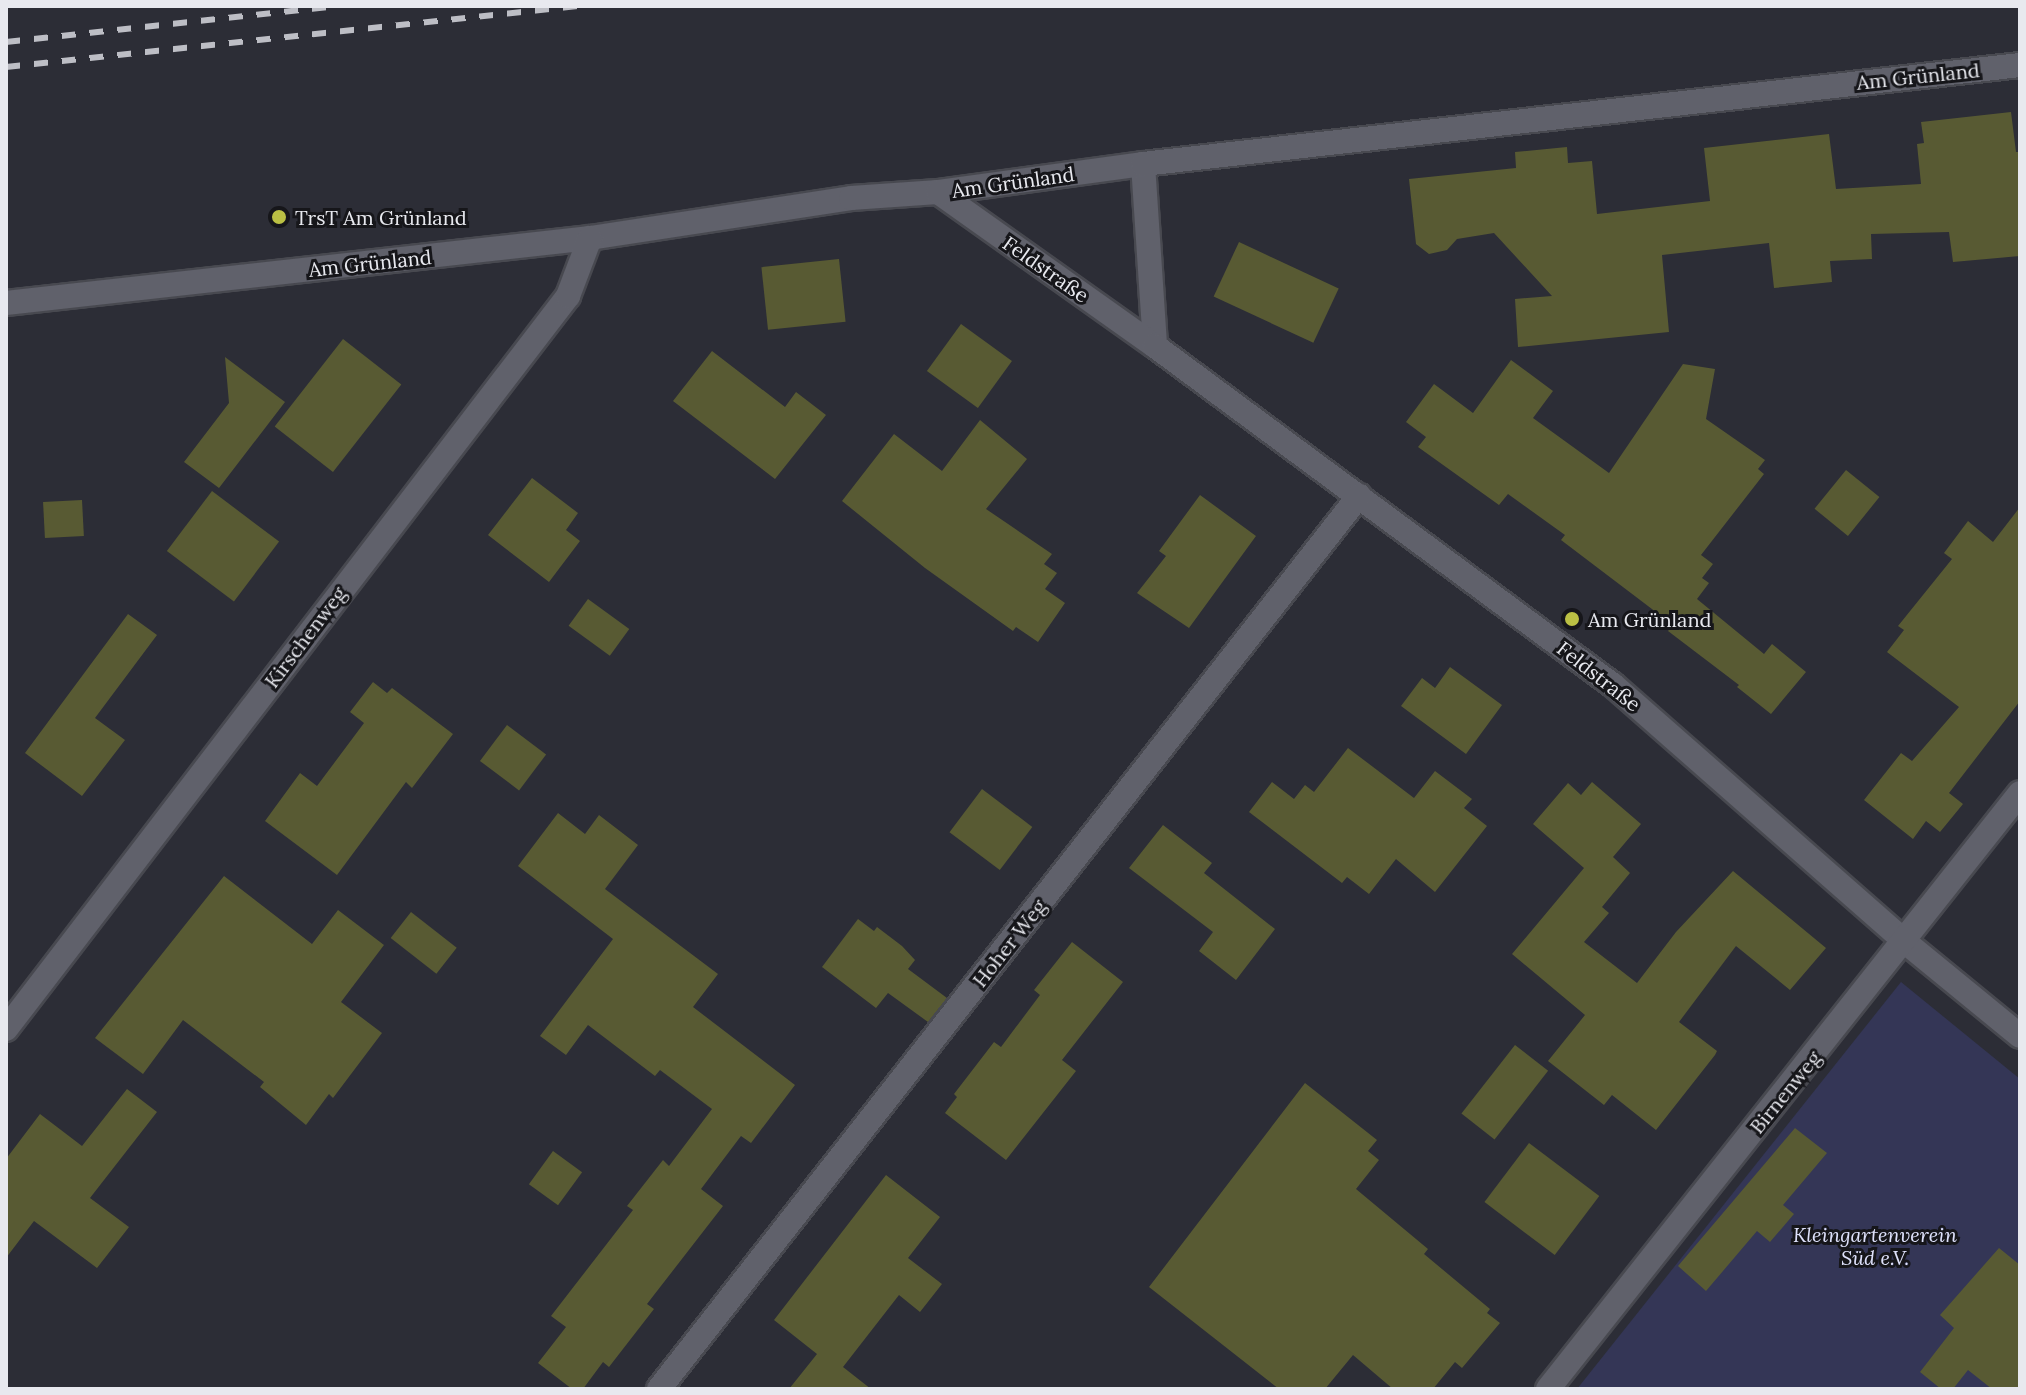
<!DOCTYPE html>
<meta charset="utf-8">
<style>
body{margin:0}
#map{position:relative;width:2026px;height:1395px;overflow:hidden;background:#2c2d36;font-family:Lora,serif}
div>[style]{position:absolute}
.green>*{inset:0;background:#343656}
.building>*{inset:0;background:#585a33;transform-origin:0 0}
.roads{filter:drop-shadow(2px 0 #484950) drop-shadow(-2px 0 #484950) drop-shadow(0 2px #484950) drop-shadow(0 -2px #484950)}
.minor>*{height:24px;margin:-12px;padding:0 12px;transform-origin:12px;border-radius:12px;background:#60616b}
.rail>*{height:6px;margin-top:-3px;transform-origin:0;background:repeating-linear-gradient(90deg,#bdbec5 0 14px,transparent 0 28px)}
.dots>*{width:22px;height:22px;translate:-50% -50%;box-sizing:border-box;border:4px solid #16161a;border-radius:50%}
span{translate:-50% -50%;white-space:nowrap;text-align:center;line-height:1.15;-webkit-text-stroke:6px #16161a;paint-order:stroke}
.street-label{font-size:20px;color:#e8e9ef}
.poi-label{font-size:20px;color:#e8e9ef}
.left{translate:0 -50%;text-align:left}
.park-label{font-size:20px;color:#dee1fb;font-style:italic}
.frame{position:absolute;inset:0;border:8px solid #e8e9ef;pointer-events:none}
</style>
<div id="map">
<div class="green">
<div style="clip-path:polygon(1901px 982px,2020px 1079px,2020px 1389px,1577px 1389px)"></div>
</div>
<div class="building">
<div style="clip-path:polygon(2011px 112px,2016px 152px,2020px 152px,2020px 256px,1953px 262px,1949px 232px,1871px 234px,1872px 259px,1830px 261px,1832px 282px,1774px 288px,1769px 243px,1662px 255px,1669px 332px,1518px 347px,1515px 299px,1552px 296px,1494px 233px,1457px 239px,1447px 250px,1429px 254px,1416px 244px,1409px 179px,1516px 168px,1515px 152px,1567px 147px,1568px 163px,1592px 161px,1597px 214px,1710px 201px,1704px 148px,1829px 134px,1836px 189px,1921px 184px,1917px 144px,1924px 143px,1921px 122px)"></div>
<div style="left:1239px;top:242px;width:110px;height:60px;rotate:25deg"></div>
<div style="left:839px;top:259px;width:63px;height:78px;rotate:84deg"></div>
<div style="left:961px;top:324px;width:63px;height:58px;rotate:36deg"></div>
<div style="left:343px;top:339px;width:74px;height:111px;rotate:38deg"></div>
<div style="clip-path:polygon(712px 351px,785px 407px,796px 392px,826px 415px,775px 479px,673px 401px)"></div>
<div style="clip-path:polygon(225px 357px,285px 402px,219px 488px,184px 462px,229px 403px)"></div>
<div style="clip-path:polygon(1511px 360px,1553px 391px,1533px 418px,1609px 473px,1683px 364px,1715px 369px,1706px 419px,1765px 460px,1758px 469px,1764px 474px,1701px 555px,1713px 564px,1702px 578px,1709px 583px,1697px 599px,1764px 654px,1772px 644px,1806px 672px,1771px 714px,1737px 687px,1739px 685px,1668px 631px,1673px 625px,1561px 540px,1565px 535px,1508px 494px,1499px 505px,1418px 447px,1426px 437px,1406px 422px,1434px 384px,1473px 413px)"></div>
<div style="clip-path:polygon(980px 420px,1027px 459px,986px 509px,1052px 554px,1044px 564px,1057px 573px,1045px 589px,1065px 603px,1038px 642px,1016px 627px,1013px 631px,925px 568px,842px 501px,894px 434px,942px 471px)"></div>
<div style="left:1846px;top:470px;width:43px;height:50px;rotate:39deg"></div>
<div style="clip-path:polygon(532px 478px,578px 513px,566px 530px,580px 541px,549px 582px,488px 535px)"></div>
<div style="left:212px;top:491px;width:84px;height:75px;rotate:37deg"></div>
<div style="clip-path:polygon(1200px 495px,1256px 536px,1189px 628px,1137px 593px,1166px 556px,1159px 551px)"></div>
<div style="left:82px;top:500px;width:36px;height:39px;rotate:87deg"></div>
<div style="clip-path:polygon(2020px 507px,2020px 701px,1949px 793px,1963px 804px,1940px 832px,1926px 821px,1913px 839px,1864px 800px,1901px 753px,1912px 761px,1959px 707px,1887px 652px,1904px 630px,1898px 626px,1952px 559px,1944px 553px,1968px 521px,1993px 542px)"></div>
<div style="left:588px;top:599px;width:51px;height:33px;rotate:36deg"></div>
<div style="clip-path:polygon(128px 614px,157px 635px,95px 718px,125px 740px,82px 796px,25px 753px)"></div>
<div style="clip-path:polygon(1450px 667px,1502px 705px,1466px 754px,1401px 706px,1422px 678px,1435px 688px)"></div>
<div style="clip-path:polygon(373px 682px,387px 693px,392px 688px,453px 734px,412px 788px,406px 782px,337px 875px,265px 821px,300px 773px,317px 786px,364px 723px,350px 712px)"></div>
<div style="left:507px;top:725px;width:49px;height:45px;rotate:37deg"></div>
<div style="clip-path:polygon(1348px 748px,1414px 798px,1435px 771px,1472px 799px,1464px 808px,1487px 826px,1435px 892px,1396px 859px,1369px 894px,1347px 877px,1342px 883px,1249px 812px,1272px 782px,1294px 799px,1305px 785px,1314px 792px)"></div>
<div style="clip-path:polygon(1592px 782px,1641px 824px,1613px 857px,1630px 873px,1602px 907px,1609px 913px,1584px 942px,1637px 983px,1676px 932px,1733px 871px,1826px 948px,1790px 990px,1736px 946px,1679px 1022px,1717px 1051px,1715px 1055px,1656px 1130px,1612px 1095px,1604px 1105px,1548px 1061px,1585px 1015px,1512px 954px,1584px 868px,1533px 824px,1568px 783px,1581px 795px)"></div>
<div style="left:982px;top:789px;width:63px;height:54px;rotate:37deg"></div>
<div style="clip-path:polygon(558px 813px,585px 834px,599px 815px,638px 845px,605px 889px,718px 974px,693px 1007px,795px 1085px,751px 1143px,741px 1136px,701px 1189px,723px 1206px,647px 1304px,654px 1309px,609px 1367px,603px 1362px,583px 1389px,572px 1389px,538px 1363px,566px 1327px,551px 1316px,633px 1210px,627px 1206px,663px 1160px,669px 1166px,712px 1109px,660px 1070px,655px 1076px,588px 1025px,566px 1055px,540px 1036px,613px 939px,518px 866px)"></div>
<div style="clip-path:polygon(1163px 825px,1212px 863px,1204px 873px,1275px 929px,1236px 980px,1199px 951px,1213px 932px,1129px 868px)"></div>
<div style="clip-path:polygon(224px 876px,312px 944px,338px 910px,384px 945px,341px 1002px,382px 1033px,333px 1098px,329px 1094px,306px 1125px,260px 1087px,264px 1082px,183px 1020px,143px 1074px,95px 1038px)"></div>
<div style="left:411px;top:912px;width:58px;height:33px;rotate:38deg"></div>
<div style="clip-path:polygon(858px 919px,874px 931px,877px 927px,902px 946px,915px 960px,908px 969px,947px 998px,928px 1022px,888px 993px,876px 1008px,822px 967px)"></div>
<div style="clip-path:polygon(1072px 942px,1123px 982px,1062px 1060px,1076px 1071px,1006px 1160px,945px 1113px,957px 1097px,954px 1094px,994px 1042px,1001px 1047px,1040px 995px,1034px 990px)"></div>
<div style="left:1515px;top:1045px;width:42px;height:87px;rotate:38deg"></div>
<div style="clip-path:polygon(1305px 1083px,1377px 1140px,1368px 1151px,1379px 1160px,1356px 1189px,1428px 1249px,1424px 1254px,1490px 1309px,1487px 1313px,1500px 1323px,1462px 1368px,1455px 1362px,1433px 1389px,1393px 1389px,1353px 1355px,1325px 1389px,1279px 1389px,1149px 1287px)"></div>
<div style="clip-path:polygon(127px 1089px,157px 1112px,90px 1198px,129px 1227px,97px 1268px,34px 1221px,6px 1258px,6px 1159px,40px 1114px,82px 1146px)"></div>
<div style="clip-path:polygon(1795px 1128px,1827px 1153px,1783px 1205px,1794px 1214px,1770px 1242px,1757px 1231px,1706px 1291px,1678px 1266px)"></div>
<div style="left:1529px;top:1143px;width:88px;height:74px;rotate:37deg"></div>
<div style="left:553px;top:1151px;width:36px;height:41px;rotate:36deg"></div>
<div style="clip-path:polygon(886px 1175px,940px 1217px,908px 1258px,942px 1284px,920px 1312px,899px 1295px,843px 1367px,871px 1389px,789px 1389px,817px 1354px,774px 1320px)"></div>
<div style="clip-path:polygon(1999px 1248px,2020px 1265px,2020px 1389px,1992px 1389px,1968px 1370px,1953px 1389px,1941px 1389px,1920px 1372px,1954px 1328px,1940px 1315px)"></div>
</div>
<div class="roads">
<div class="minor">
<div style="left:1143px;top:164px;width:182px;rotate:86.2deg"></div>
<div style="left:938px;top:192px;width:266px;rotate:35.4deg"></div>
<div style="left:1155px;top:346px;width:570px;rotate:36.51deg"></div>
<div style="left:1613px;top:685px;width:388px;rotate:41.3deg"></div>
<div style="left:1904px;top:941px;width:150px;rotate:39.3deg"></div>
<div style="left:6px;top:303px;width:588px;rotate:-6.35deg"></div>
<div style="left:590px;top:238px;width:264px;rotate:-8.7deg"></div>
<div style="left:851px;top:198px;width:87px;rotate:-3.9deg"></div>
<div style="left:938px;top:192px;width:207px;rotate:-7.8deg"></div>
<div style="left:1143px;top:164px;width:883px;rotate:-6.44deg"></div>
<div style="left:6px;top:1029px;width:924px;rotate:-52.52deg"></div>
<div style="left:568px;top:296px;width:62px;rotate:-69.2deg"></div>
<div style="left:659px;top:1389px;width:1135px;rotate:-51.91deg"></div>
<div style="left:1548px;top:1389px;width:760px;rotate:-51.62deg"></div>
</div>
</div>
<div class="rail">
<div style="left:6px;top:42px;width:334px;rotate:-6.2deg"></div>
<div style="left:6px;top:67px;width:575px;rotate:-6.09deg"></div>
</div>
<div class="dots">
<div style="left:279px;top:217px;background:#bbc044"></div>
<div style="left:1572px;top:619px;background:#bbc044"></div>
</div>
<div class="street-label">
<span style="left:1918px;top:76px;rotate:-6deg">Am Grünland</span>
<span style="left:1013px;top:182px;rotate:-8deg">Am Grünland</span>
<span style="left:370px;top:263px;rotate:-6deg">Am Grünland</span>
<span style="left:1046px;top:269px;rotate:35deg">Feldstraße</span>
<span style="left:305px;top:637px;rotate:-53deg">Kirschenweg</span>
<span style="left:1599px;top:676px;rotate:38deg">Feldstraße</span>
<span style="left:1009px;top:943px;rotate:-52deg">Hoher Weg</span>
<span style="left:1785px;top:1092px;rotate:-51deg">Birnenweg</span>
</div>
<div class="poi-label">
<span class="left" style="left:295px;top:217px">TrsT Am Grünland</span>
<span class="left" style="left:1588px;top:619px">Am Grünland</span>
</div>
<div class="park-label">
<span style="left:1875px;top:1246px">Kleingartenverein<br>Süd e.V.</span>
</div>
<div class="frame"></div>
</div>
